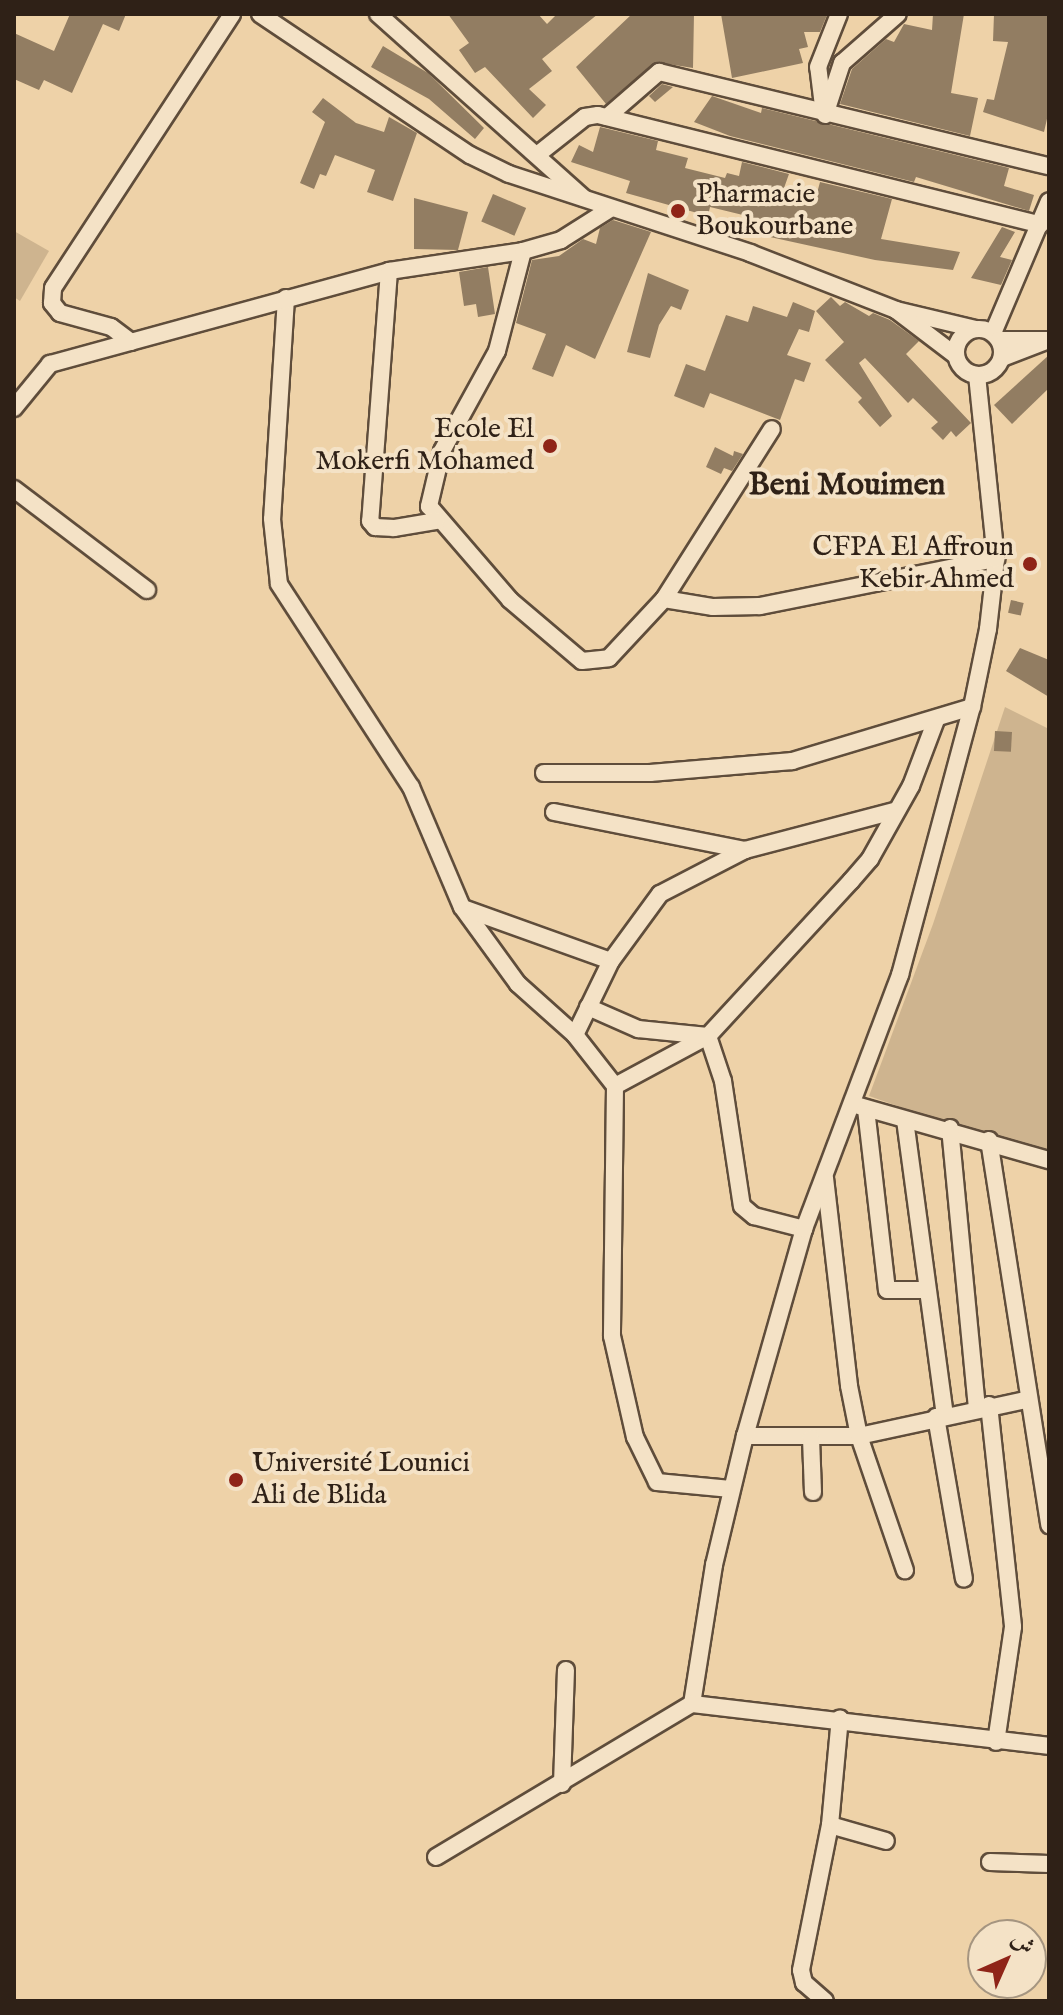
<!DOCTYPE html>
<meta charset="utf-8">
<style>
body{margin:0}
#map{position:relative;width:1063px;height:2015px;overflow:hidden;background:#eed2a8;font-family:"IM FELL English",Amiri,serif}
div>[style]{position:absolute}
.green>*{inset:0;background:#ceb48f}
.building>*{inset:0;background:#927d62;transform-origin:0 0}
.roads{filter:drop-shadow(2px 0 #5f4d3b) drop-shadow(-2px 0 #5f4d3b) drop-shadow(0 2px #5f4d3b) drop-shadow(0 -2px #5f4d3b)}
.street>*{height:16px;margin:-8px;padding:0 8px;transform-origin:8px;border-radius:8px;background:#f4e2c6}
.street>.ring{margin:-8px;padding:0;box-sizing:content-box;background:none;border:16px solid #f4e2c6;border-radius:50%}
.dots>*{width:22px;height:22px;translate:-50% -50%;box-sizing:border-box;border:4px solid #f4e2c6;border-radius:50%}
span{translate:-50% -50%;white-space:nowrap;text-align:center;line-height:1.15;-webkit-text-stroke:8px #f4e2c6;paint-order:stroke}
.poi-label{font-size:28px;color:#2f2117}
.left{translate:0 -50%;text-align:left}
.right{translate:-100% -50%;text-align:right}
.quarter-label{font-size:32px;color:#2f2117;font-weight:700}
.frame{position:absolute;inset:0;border:16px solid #2f2117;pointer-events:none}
.north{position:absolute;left:967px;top:1919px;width:80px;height:80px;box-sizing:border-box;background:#f4e2c6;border:2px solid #a59580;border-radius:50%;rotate:45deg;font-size:22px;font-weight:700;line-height:32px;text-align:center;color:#2f2117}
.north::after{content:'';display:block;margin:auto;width:28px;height:36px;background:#8f2418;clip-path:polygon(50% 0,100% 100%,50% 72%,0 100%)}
</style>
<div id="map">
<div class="green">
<div style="clip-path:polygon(14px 231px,49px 251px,20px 301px,14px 297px)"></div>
<div style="clip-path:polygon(1005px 707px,1049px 729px,1049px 1159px,869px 1096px,933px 924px)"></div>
</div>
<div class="building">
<div style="clip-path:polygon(70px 14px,126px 14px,119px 31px,103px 24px,72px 93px,44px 80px,39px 90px,14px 79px,14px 33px,54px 51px)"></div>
<div style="clip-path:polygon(448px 14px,538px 14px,547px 24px,557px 14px,598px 14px,542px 59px,552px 71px,529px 89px,546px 105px,533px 118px,485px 67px,475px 73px,459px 50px,469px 43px)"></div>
<div style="clip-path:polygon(632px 14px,694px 14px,693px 68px,656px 62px,606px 104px,576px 67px)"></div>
<div style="clip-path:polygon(721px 14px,827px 14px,827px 15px,820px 32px,804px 32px,808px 47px,799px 49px,803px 63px,732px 78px)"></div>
<div style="clip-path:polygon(933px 14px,964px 14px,951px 93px,978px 98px,970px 136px,840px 104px,852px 69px,886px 39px,894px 42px,904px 24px,932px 30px)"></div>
<div style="clip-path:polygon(994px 14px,1049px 14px,1049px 110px,1044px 132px,983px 112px,987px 99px,994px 100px,1008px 42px,993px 41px)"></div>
<div style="clip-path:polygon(383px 46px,428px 73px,484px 128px,475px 139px,429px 99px,371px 67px)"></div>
<div style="clip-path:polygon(662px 84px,673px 87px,655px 102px,649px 96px)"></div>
<div style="clip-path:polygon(712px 96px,761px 113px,762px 108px,1009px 168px,1004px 186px,1034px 195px,1029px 211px,916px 177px,914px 182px,730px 136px,694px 122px)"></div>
<div style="clip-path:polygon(323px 98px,356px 123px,384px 132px,389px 117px,417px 133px,393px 201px,367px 192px,375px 170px,335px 155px,326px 176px,320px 174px,314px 189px,300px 183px,325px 122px,312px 112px)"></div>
<div style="clip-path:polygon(600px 127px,658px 141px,656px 150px,688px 158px,685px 168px,725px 178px,727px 173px,739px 176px,742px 162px,789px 174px,784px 188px,816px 197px,820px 182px,892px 199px,881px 239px,960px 252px,953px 270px,875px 260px,770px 237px,743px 225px,747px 216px,710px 207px,708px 216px,626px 193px,630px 181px,571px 162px,579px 145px,593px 152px)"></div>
<div style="left:493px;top:194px;width:36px;height:30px;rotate:23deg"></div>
<div style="clip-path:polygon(414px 198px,468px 212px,458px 250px,414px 249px)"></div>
<div style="clip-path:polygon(613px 220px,651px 232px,595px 359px,566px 345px,553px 377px,532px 369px,546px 334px,516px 323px,532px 260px,559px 256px,583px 239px,596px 244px,600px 228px)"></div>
<div style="clip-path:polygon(1002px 227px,1015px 232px,1000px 257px,1012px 260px,1001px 285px,971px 278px)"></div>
<div style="clip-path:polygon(488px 267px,495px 314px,478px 317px,476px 304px,464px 306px,459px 272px)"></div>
<div style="clip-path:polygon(648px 273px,689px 290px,681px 310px,671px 306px,659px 325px,650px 358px,627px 352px)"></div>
<div style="clip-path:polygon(831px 297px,840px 306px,845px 302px,869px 316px,873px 313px,890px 320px,919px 341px,906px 354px,971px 423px,956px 437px,951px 431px,943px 440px,931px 428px,938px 422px,913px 398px,908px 403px,865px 358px,859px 363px,892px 416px,880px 427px,858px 402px,862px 398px,825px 360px,844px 342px,816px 311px)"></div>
<div style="clip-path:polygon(793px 302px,815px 311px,809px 332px,799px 329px,787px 355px,811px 363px,804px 382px,795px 379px,780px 420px,710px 393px,704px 408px,674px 396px,686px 364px,705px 371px,726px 315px,748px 322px,753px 306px,787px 317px)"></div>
<div style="clip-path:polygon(1049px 355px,1049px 388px,1012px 424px,994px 405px)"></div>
<div style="clip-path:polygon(715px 447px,733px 456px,734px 451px,743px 454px,732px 471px,724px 468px,721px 474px,706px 467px)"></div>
<div style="left:1011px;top:600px;width:13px;height:13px;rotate:13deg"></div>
<div style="clip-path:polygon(1020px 648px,1049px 660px,1049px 697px,1006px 671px)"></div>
<div style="left:995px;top:731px;width:17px;height:20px;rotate:3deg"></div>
</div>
<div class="roads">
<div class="street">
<div style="left:260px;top:14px;width:253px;rotate:33.9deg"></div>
<div style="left:470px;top:155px;width:43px;rotate:26deg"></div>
<div style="left:509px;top:174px;width:254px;rotate:18.1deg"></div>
<div style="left:750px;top:253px;width:157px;rotate:21.3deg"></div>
<div style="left:896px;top:310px;width:82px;rotate:13.4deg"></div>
<div style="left:378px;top:14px;width:275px;rotate:41.8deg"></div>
<div style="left:823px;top:106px;width:39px;rotate:-97deg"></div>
<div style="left:818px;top:67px;width:57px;rotate:-68.4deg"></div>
<div style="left:825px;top:115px;width:55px;rotate:-71.9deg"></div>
<div style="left:842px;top:63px;width:74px;rotate:-41.2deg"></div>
<div style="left:607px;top:117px;width:69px;rotate:-40.9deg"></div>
<div style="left:659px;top:72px;width:401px;rotate:13.6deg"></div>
<div style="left:537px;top:155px;width:61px;rotate:-38.4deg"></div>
<div style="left:585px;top:117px;width:13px;rotate:-9deg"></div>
<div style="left:598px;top:115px;width:456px;rotate:13.9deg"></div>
<div style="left:523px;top:251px;width:103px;rotate:104.6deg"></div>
<div style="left:497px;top:351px;width:114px;rotate:118.8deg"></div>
<div style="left:442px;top:451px;width:57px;rotate:103.3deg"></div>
<div style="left:429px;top:506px;width:124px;rotate:49.2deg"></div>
<div style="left:510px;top:600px;width:94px;rotate:40.3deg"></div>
<div style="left:582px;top:661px;width:27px;rotate:-6deg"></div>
<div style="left:609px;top:658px;width:81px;rotate:-47deg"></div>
<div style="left:664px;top:599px;width:201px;rotate:-57.6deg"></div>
<div style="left:389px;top:271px;width:251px;rotate:94.3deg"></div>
<div style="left:370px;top:521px;width:8px;rotate:50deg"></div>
<div style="left:375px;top:527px;width:19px;rotate:3deg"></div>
<div style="left:394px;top:528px;width:43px;rotate:-9.5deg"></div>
<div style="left:286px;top:298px;width:221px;rotate:93.6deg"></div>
<div style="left:272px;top:519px;width:65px;rotate:83.9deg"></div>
<div style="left:279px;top:584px;width:242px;rotate:57deg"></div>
<div style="left:411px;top:787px;width:130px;rotate:67deg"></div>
<div style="left:462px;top:907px;width:95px;rotate:54deg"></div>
<div style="left:518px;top:984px;width:76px;rotate:41.8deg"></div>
<div style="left:575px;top:1035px;width:65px;rotate:51.9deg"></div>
<div style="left:615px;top:1086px;width:106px;rotate:-28.3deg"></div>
<div style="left:708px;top:1036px;width:211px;rotate:-47.3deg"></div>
<div style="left:851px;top:881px;width:29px;rotate:-49deg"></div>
<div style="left:870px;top:859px;width:84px;rotate:-60.7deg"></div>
<div style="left:911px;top:786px;width:71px;rotate:-69.3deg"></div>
<div style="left:897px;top:311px;width:73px;rotate:37.2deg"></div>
<div class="ring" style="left:956px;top:329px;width:30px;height:30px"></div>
<div style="left:993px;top:333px;width:143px;rotate:-67deg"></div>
<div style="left:999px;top:340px;width:50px"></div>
<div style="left:131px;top:342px;width:25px;rotate:-143deg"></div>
<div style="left:111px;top:327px;width:53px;rotate:-164.6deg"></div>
<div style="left:60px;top:313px;width:13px;rotate:-129deg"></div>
<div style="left:52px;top:303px;width:15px;rotate:-86deg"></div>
<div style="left:53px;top:288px;width:327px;rotate:-56.8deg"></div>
<div style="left:1002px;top:358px;width:50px;rotate:-21deg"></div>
<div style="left:14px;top:408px;width:57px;rotate:-50.7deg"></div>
<div style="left:50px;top:364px;width:352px;rotate:-15.3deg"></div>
<div style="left:389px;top:271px;width:135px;rotate:-8.5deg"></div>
<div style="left:523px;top:251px;width:40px;rotate:-16deg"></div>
<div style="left:561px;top:240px;width:58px;rotate:-32.3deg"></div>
<div style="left:14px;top:489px;width:167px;rotate:37.2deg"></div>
<div style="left:664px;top:599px;width:50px;rotate:9.3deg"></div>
<div style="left:713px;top:607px;width:47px;rotate:-1.2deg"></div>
<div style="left:760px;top:606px;width:241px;rotate:-11.3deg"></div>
<div style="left:544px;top:773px;width:106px"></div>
<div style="left:650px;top:773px;width:143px;rotate:-4.8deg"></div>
<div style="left:792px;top:761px;width:188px;rotate:-16.7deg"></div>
<div style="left:554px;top:812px;width:195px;rotate:11.3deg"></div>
<div style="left:463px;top:908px;width:157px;rotate:19.7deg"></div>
<div style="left:588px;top:1007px;width:55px;rotate:23.7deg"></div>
<div style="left:638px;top:1029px;width:70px;rotate:5.7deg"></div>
<div style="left:708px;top:1036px;width:47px;rotate:71.6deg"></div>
<div style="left:723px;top:1081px;width:126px;rotate:81.4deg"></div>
<div style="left:742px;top:1206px;width:16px;rotate:40deg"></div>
<div style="left:754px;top:1216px;width:52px;rotate:14.6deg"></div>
<div style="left:575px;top:1035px;width:82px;rotate:-64.1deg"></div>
<div style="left:611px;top:961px;width:83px;rotate:-53.8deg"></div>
<div style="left:660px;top:894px;width:96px;rotate:-27.4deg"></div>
<div style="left:745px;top:850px;width:157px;rotate:-14.7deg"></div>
<div style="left:615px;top:1086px;width:250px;rotate:90.7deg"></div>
<div style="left:612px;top:1336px;width:104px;rotate:77.2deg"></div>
<div style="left:635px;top:1437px;width:50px;rotate:63.9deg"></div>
<div style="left:657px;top:1482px;width:74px;rotate:5.4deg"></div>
<div style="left:859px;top:1106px;width:198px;rotate:15.9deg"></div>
<div style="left:866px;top:1109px;width:182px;rotate:83.4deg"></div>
<div style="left:887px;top:1290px;width:38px"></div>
<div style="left:905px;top:1120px;width:297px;rotate:82.3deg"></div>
<div style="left:950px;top:1128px;width:281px;rotate:84.5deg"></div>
<div style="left:989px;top:1140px;width:390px;rotate:81.1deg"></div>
<div style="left:825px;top:1178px;width:209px;rotate:83.4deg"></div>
<div style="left:849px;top:1386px;width:51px;rotate:78.7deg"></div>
<div style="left:859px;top:1436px;width:142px;rotate:71.1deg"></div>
<div style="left:989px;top:1405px;width:223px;rotate:83.8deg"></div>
<div style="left:1013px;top:1627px;width:116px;rotate:98.4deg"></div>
<div style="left:936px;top:1417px;width:164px;rotate:80.2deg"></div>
<div style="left:745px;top:1436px;width:114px"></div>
<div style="left:859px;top:1436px;width:171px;rotate:-12.2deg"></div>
<div style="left:811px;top:1438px;width:54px;rotate:87.9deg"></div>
<div style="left:692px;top:1704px;width:141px;rotate:-81deg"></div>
<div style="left:714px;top:1565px;width:133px;rotate:-76.5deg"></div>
<div style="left:745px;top:1436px;width:215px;rotate:-74.1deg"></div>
<div style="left:804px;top:1229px;width:272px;rotate:-69.3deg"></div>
<div style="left:900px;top:975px;width:278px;rotate:-75deg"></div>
<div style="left:972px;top:707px;width:80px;rotate:-78.4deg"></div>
<div style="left:988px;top:629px;width:70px;rotate:-83.5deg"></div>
<div style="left:996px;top:559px;width:184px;rotate:-95.9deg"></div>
<div style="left:562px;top:1784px;width:114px;rotate:-88deg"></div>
<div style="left:830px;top:1825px;width:58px;rotate:15.9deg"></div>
<div style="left:436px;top:1857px;width:298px;rotate:-30.9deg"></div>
<div style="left:692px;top:1704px;width:359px;rotate:6.7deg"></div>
<div style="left:990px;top:1862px;width:59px;rotate:1.9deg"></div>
<div style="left:825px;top:2001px;width:28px;rotate:-139deg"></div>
<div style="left:804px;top:1983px;width:13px;rotate:-103deg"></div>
<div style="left:801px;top:1970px;width:148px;rotate:-78.7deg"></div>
<div style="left:830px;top:1825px;width:107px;rotate:-84.7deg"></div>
</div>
</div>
<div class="dots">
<div style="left:678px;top:211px;background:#8f2418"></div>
<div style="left:550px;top:446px;background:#8f2418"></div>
<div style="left:1030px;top:564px;background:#8f2418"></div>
<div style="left:236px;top:1480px;background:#8f2418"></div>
</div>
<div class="poi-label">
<span class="left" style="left:696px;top:211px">Pharmacie<br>Boukourbane</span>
<span class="right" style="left:534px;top:446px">Ecole El<br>Mokerfi Mohamed</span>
<span class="right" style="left:1014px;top:564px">CFPA El Affroun<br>Kebir Ahmed</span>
<span class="left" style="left:252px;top:1480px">Université Lounici<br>Ali de Blida</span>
</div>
<div class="quarter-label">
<span style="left:847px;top:486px">Beni Mouimen</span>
</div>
<div class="frame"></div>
<div class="north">ش</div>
</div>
